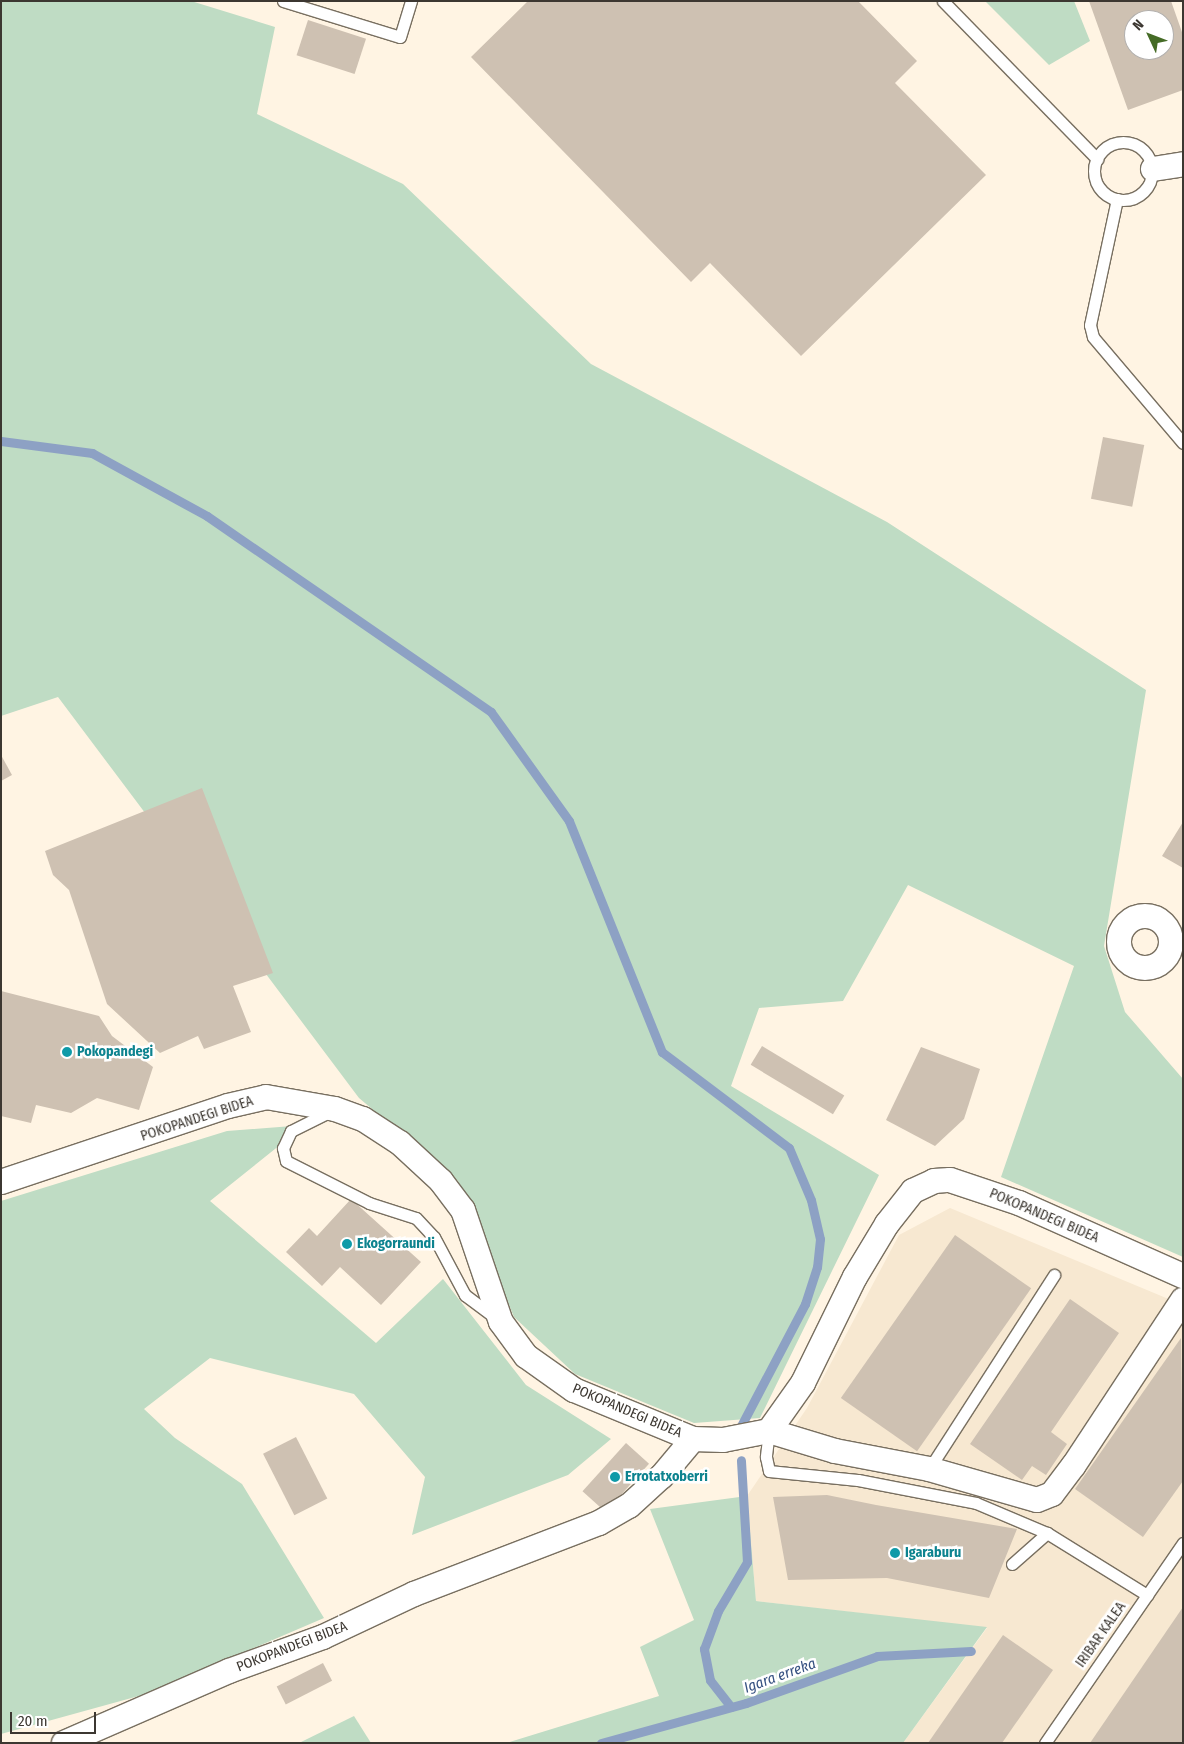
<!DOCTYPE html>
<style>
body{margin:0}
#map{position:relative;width:1184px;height:1744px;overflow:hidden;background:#fff4e3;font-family:"Fira Sans Condensed",sans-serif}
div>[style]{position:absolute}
.built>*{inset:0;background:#f7e8d1}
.green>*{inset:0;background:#bfdcc4}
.stream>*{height:9px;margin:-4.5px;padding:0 4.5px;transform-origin:4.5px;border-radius:4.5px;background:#8da1c4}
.building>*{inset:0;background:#cec1b2;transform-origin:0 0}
.roads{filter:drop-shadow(1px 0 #786f60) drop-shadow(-1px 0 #786f60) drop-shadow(0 1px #786f60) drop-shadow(0 -1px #786f60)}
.lane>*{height:11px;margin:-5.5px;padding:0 5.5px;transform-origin:5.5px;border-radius:5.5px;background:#fff}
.lane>.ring{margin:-5.5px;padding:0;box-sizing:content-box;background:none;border:11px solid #fff;border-radius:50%}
.street>*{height:24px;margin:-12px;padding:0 12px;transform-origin:12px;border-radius:12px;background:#fff}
.street>.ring{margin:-12px;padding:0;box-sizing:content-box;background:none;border:24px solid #fff;border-radius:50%}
.dots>*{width:14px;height:14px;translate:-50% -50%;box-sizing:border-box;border:2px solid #fff;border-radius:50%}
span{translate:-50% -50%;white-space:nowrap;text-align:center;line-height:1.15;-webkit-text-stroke:5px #fff;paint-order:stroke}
.culture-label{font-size:14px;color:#0d838f;font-weight:700}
.left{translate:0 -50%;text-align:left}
.street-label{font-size:14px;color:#3c3731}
.water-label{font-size:15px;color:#375282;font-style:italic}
.frame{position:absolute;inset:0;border:2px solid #3c3731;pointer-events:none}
.north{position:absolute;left:1124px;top:10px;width:50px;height:50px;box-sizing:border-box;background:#fff;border:1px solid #b1afad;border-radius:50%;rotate:313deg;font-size:14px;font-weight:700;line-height:20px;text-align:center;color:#3c3731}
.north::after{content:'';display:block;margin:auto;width:18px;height:22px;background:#456b26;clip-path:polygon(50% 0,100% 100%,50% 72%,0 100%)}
.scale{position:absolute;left:10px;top:1712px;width:86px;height:22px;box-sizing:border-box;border:2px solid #3c3731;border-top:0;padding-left:6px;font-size:15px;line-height:18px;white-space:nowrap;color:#3c3731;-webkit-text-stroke:4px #fff;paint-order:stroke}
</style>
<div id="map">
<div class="built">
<div style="clip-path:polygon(950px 1208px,1183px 1305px,1183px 1743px,903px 1743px,987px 1628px,756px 1601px,747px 1496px,807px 1408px,899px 1235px)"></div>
</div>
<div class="green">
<div style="clip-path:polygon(1px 1px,191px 1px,275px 27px,257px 114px,403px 184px,591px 364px,887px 522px,1146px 690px,1104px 946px,1125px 1012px,1183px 1079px,1183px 1257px,1001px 1177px,1074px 966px,908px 885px,843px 1001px,759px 1008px,731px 1086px,879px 1175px,760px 1418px,694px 1423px,575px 1374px,514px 1317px,458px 1181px,359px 1098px,58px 697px,1px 716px)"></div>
<div style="clip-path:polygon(985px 1px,1074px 1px,1090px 41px,1049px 65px)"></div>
<div style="clip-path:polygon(305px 1125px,210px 1201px,376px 1343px,443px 1279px,526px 1385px,611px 1439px,568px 1475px,412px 1535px,425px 1477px,354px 1394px,210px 1358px,144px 1409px,175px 1438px,242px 1484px,324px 1618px,146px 1694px,1px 1734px,1px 1201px,227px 1131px)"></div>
<div style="clip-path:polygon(747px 1496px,756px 1601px,987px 1627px,903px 1743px,506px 1743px,659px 1696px,640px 1647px,694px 1620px,650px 1509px)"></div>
<div style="clip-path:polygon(354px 1716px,371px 1743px,299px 1743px)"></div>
</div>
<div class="stream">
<div style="left:1px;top:441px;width:92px;rotate:7.5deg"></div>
<div style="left:92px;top:453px;width:131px;rotate:28.7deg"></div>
<div style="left:207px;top:516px;width:345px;rotate:34.6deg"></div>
<div style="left:491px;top:712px;width:134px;rotate:54.4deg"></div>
<div style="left:569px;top:821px;width:249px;rotate:68.1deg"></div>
<div style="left:662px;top:1052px;width:159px;rotate:37.1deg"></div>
<div style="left:789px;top:1148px;width:56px;rotate:67.1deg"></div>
<div style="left:811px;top:1200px;width:40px;rotate:77deg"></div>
<div style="left:820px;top:1239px;width:28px;rotate:96deg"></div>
<div style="left:817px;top:1267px;width:39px;rotate:108deg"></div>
<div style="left:805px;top:1304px;width:136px;rotate:117.7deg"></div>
<div style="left:731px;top:1707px;width:34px;rotate:-128deg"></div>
<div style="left:710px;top:1680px;width:32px;rotate:-101deg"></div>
<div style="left:704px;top:1649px;width:40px;rotate:-69.8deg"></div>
<div style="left:718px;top:1611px;width:57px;rotate:-59.4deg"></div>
<div style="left:747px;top:1562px;width:102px;rotate:-93.4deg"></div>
<div style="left:601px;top:1743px;width:150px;rotate:-15.4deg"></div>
<div style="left:746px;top:1703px;width:139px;rotate:-19.7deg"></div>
<div style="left:877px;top:1656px;width:94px;rotate:-3deg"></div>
</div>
<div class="building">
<div style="clip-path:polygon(528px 1px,858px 1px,917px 61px,895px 83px,986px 175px,801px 356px,710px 263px,691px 282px,471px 57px)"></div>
<div style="clip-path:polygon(evenodd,1089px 1px,1171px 1px,1183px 35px,1183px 90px,1128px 110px,1089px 1px,1134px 20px,1164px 20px,1164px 50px,1134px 50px,1134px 20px)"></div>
<div style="left:308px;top:20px;width:61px;height:37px;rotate:18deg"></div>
<div style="left:1103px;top:437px;width:42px;height:63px;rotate:11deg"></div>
<div style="clip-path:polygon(1px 755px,12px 775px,1px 781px)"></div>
<div style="clip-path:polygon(202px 788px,273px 973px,233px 986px,251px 1032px,204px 1049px,198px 1036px,160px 1053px,107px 1004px,69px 890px,53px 875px,45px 851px)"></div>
<div style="clip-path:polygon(1183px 822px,1183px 868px,1162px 856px)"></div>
<div style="clip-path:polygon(1px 991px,99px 1016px,112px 1036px,153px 1067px,139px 1110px,97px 1098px,71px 1113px,36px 1105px,31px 1123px,1px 1116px)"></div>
<div style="left:762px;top:1046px;width:96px;height:22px;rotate:31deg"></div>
<div style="clip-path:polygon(921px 1047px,980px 1069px,964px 1119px,935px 1146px,886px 1120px)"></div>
<div style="clip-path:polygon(351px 1199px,421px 1262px,381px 1305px,340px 1267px,322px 1286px,286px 1252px,309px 1228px,317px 1236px)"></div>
<div style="left:955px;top:1235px;width:93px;height:199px;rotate:35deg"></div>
<div style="clip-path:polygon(1070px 1299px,1119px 1333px,1051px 1432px,1067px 1444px,1046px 1475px,1032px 1466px,1022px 1480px,970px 1444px)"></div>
<div style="clip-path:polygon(1181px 1338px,1183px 1481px,1143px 1537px,1075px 1489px)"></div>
<div style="left:296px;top:1437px;width:69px;height:37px;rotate:63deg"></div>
<div style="left:626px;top:1443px;width:31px;height:65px;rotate:42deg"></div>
<div style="clip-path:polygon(827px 1495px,876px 1505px,1017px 1529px,989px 1598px,887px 1578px,788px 1580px,773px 1497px)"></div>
<div style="clip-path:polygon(1183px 1607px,1183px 1743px,1090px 1743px)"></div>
<div style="clip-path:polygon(1003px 1635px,1053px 1670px,1002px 1743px,928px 1743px)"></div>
<div style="left:323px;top:1663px;width:20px;height:52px;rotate:63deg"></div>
</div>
<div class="roads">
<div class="lane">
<div style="left:283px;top:1px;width:122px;rotate:17.1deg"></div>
<div style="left:400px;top:37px;width:38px;rotate:-73deg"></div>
<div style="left:943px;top:1px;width:221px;rotate:45.7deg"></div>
<div class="ring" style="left:1094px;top:142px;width:47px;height:47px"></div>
<div style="left:1117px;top:199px;width:129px;rotate:102.1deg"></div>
<div style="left:1090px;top:325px;width:12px;rotate:76deg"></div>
<div style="left:1093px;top:337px;width:139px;rotate:49.7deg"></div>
<div style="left:331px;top:1111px;width:45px;rotate:153.4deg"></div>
<div style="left:291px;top:1131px;width:19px;rotate:115deg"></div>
<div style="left:283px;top:1148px;width:13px;rotate:77deg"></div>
<div style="left:286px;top:1161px;width:93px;rotate:26.8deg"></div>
<div style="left:369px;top:1203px;width:49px;rotate:17.7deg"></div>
<div style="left:416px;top:1218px;width:26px;rotate:47deg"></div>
<div style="left:434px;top:1237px;width:66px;rotate:61.9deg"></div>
<div style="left:465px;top:1295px;width:39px;rotate:37deg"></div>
<div style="left:769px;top:1431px;width:26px;rotate:97deg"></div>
<div style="left:766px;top:1457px;width:14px;rotate:78deg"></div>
<div style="left:769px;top:1471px;width:89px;rotate:5.8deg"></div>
<div style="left:858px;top:1480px;width:120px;rotate:11deg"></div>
<div style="left:976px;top:1503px;width:77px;rotate:22.9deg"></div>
<div style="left:1047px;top:1533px;width:118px;rotate:31.8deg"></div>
<div style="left:929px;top:1469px;width:231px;rotate:-57.2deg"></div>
<div style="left:1012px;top:1564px;width:47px;rotate:-41.5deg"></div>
<div style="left:1045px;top:1743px;width:243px;rotate:-55.4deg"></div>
</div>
<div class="street">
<div style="left:1153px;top:169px;width:30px;rotate:-9deg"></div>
<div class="ring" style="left:1119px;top:916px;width:28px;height:28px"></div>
<div style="left:1px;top:1182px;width:239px;rotate:-18.5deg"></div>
<div style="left:228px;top:1106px;width:39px;rotate:-13deg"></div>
<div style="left:266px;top:1097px;width:70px;rotate:9.9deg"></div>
<div style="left:335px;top:1109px;width:30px;rotate:20deg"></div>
<div style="left:363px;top:1119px;width:44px;rotate:33deg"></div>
<div style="left:400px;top:1143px;width:56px;rotate:42.8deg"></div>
<div style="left:441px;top:1181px;width:36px;rotate:53deg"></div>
<div style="left:463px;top:1210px;width:118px;rotate:71.3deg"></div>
<div style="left:501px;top:1322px;width:42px;rotate:53.7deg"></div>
<div style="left:526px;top:1356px;width:59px;rotate:35.3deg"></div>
<div style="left:574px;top:1390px;width:129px;rotate:22.4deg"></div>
<div style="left:693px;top:1439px;width:30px;rotate:2deg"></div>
<div style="left:723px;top:1440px;width:47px;rotate:-11.1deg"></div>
<div style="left:769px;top:1431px;width:59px;rotate:-54.7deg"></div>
<div style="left:803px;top:1383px;width:118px;rotate:-63.9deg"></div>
<div style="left:855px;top:1277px;width:62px;rotate:-58.9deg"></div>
<div style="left:887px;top:1224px;width:42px;rotate:-51.8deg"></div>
<div style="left:913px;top:1191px;width:23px;rotate:-25deg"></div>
<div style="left:934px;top:1181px;width:16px;rotate:-4deg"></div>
<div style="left:950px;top:1180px;width:73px;rotate:18.4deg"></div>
<div style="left:1019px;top:1203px;width:180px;rotate:24deg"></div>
<div style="left:769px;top:1431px;width:69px;rotate:16.9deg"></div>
<div style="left:835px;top:1451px;width:96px;rotate:10.8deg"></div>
<div style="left:929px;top:1469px;width:112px;rotate:16deg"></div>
<div style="left:1037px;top:1500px;width:16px;rotate:-22deg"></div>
<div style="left:1052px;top:1494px;width:36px;rotate:-53deg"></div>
<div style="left:1074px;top:1465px;width:198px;rotate:-56.6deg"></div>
<div style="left:64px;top:1743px;width:180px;rotate:-23.6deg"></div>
<div style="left:229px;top:1671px;width:100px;rotate:-19.9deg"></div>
<div style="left:323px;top:1637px;width:101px;rotate:-25.3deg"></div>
<div style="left:414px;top:1594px;width:198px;rotate:-21deg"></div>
<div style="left:599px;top:1523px;width:34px;rotate:-30deg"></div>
<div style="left:629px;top:1506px;width:45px;rotate:-42.3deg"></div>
<div style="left:662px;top:1476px;width:48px;rotate:-50deg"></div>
</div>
</div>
<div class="dots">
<div style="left:67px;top:1052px;background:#0f9aa8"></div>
<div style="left:347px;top:1244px;background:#0f9aa8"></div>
<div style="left:615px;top:1477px;background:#0f9aa8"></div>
<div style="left:895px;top:1553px;background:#0f9aa8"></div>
</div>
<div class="culture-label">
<span class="left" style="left:77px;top:1052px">Pokopandegi</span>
<span class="left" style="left:357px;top:1244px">Ekogorraundi</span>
<span class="left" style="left:625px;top:1477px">Errotatxoberri</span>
<span class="left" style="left:905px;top:1553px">Igaraburu</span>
</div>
<div class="street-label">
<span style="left:197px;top:1119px;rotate:-18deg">POKOPANDEGI BIDEA</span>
<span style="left:1044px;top:1216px;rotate:23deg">POKOPANDEGI BIDEA</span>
<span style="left:627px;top:1411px;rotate:23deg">POKOPANDEGI BIDEA</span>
<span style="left:1101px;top:1635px;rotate:-55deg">IRIBAR KALEA</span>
<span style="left:292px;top:1647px;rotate:-21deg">POKOPANDEGI BIDEA</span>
</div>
<div class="water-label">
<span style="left:780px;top:1676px;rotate:-20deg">Igara erreka</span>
</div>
<div class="frame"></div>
<div class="north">N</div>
<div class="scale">20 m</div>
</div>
